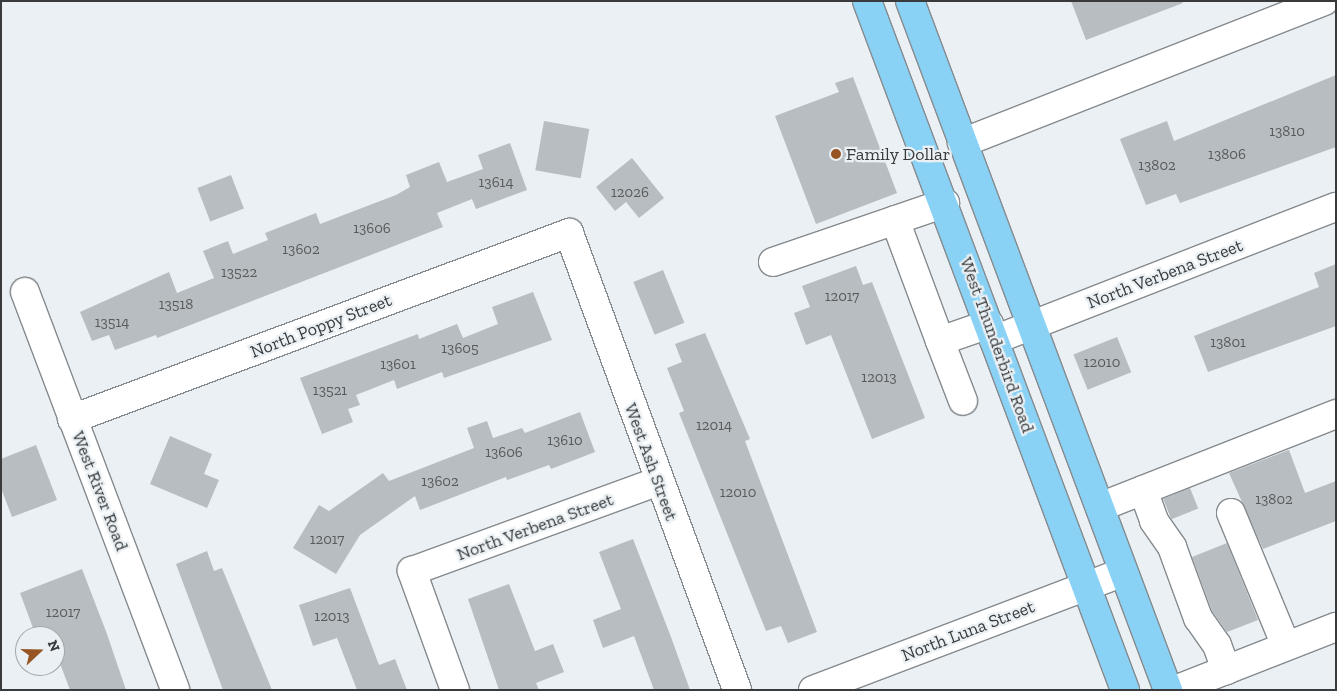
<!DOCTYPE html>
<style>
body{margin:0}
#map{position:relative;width:1337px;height:691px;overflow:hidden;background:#eaf0f3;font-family:"Zilla Slab",serif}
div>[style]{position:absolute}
.building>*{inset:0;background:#b7bdc0;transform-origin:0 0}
.roads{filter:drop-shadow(1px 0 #858a8e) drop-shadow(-1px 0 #858a8e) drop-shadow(0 1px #858a8e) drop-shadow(0 -1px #858a8e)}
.minor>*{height:28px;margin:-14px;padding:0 14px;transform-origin:14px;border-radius:14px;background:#fff}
.major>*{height:28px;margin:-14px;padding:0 14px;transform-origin:14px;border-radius:14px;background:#8ad2f5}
.dots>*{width:14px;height:14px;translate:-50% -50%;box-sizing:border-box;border:2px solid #eaf0f3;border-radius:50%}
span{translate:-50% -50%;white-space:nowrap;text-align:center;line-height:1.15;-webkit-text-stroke:4.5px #eaf0f3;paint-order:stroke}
.number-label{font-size:15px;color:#585b5d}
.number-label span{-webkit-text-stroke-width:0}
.poi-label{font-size:18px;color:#383a3c}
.left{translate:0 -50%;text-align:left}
.street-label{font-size:18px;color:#383a3c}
.frame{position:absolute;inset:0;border:2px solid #383a3c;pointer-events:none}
.north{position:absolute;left:15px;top:626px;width:50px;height:50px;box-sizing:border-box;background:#eaf0f3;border:1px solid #a3a7aa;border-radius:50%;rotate:69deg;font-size:14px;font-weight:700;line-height:20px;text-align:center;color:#383a3c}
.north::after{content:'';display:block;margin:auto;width:18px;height:22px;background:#975523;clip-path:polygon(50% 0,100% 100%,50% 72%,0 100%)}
</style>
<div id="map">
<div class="building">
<div style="clip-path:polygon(1071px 1px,1182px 1px,1183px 3px,1086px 40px)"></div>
<div style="clip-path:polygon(1336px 75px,1336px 147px,1180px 203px,1176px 194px,1146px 205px,1120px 139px,1167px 121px,1174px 141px)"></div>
<div style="clip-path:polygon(853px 77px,897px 193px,816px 224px,775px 116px,839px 92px,835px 83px)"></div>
<div style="left:544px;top:121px;width:46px;height:50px;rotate:10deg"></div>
<div style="clip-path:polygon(510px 143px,527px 190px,476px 209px,472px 199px,437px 213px,443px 227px,157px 338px,156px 335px,115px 350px,109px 335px,92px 341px,80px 312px,169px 272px,177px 293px,214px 278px,203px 251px,228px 241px,233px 254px,268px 240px,265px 233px,316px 213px,320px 224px,396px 195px,410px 187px,406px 175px,439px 162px,447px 182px,483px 169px,478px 155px)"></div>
<div style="clip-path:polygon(632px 158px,664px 198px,639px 218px,626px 202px,615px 211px,596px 187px)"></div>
<div style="left:231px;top:175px;width:36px;height:36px;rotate:69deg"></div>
<div style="clip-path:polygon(1336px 264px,1336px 326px,1208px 372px,1194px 336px,1319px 287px,1314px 273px)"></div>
<div style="clip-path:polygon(856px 266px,863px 285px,872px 282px,925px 418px,872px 439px,831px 335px,806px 345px,794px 313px,810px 307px,802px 286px)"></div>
<div style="left:663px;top:270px;width:57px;height:32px;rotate:68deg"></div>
<div style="clip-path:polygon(533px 292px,552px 340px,444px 378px,442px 372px,397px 389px,394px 380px,356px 395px,360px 405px,348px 409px,353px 422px,322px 434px,300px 378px,418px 334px,419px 339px,457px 324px,463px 338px,498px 324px,492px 307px)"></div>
<div style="clip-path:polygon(705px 333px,750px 439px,745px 441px,817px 632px,788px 643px,781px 626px,766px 631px,679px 413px,684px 411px,667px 368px,682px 362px,675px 344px)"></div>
<div style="left:1117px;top:337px;width:38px;height:47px;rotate:68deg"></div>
<div style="clip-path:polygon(580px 412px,595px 452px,551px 469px,549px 465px,507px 480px,506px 477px,420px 510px,415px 496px,360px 535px,336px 574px,293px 548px,319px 505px,329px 511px,383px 473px,389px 481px,474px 448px,467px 428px,487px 421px,493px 438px,522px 428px,525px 433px)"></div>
<div style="clip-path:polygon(170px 436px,212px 454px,204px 474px,219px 480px,207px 508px,150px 484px)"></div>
<div style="clip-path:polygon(36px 445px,57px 500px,12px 517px,1px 488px,1px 459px)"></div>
<div style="clip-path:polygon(1289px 450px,1305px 493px,1336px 481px,1336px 521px,1263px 549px,1229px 473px)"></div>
<div style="left:1190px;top:488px;width:22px;height:29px;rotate:68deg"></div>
<div style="clip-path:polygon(633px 539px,671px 637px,690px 690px,654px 690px,634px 636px,603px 648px,593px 620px,621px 609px,599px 552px)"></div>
<div style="clip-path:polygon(1227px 543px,1258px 620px,1227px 632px,1212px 611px,1192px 557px)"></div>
<div style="clip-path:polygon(207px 551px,214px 571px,222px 568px,272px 690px,223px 690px,176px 564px)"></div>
<div style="clip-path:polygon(82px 569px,107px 634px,126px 690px,70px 690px,55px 650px,55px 636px,36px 636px,20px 593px)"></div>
<div style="clip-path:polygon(509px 584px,535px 651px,553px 644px,564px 672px,536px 683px,539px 690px,499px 690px,468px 599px)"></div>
<div style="clip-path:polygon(350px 588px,379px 665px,395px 659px,407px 690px,357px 690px,337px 638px,313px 646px,299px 605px)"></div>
</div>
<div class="roads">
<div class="minor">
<div style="left:962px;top:143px;width:389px;rotate:-21.4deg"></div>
<div style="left:895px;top:220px;width:129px;rotate:69.6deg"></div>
<div style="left:940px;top:341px;width:52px;rotate:-19.1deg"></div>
<div style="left:773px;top:262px;width:182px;rotate:-18.9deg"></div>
<div style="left:25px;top:292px;width:425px;rotate:69.3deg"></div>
<div style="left:994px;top:340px;width:367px;rotate:-21.3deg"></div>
<div style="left:940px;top:341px;width:64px;rotate:69deg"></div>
<div style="left:72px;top:419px;width:531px;rotate:-20.52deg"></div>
<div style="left:569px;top:233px;width:487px;rotate:69.8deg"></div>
<div style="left:1143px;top:490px;width:33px;rotate:70deg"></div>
<div style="left:1154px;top:521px;width:32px;rotate:55deg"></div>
<div style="left:1172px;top:547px;width:76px;rotate:69.9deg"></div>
<div style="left:1198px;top:618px;width:33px;rotate:55deg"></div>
<div style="left:1217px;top:645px;width:27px;rotate:70deg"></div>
<div style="left:1100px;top:507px;width:254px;rotate:-21.5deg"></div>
<div style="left:1231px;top:513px;width:144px;rotate:67.5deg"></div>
<div style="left:455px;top:690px;width:127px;rotate:-109.9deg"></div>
<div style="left:412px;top:571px;width:261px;rotate:-20deg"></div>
<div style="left:813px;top:690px;width:332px;rotate:-20.8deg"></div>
<div style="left:1175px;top:690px;width:173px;rotate:-21.4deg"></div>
</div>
<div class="major">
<div style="left:867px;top:1px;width:736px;rotate:69.47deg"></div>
<div style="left:910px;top:1px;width:736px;rotate:69.47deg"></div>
</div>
</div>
<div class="dots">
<div style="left:836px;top:154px;background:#975523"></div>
</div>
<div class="number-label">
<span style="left:1287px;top:132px">13810</span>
<span style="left:1227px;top:155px">13806</span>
<span style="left:1157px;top:166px">13802</span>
<span style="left:496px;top:183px">13614</span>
<span style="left:630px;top:193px">12026</span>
<span style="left:372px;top:229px">13606</span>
<span style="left:301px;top:250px">13602</span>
<span style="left:239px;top:273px">13522</span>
<span style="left:842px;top:297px">12017</span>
<span style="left:176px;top:305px">13518</span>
<span style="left:112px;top:323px">13514</span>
<span style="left:1228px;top:343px">13801</span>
<span style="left:460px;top:349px">13605</span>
<span style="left:1102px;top:363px">12010</span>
<span style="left:398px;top:365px">13601</span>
<span style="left:879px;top:378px">12013</span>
<span style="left:330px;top:391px">13521</span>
<span style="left:714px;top:426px">12014</span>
<span style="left:565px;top:441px">13610</span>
<span style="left:504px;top:453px">13606</span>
<span style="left:440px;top:482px">13602</span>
<span style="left:738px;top:493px">12010</span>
<span style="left:1274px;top:500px">13802</span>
<span style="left:327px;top:540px">12017</span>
<span style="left:63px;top:613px">12017</span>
<span style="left:332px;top:617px">12013</span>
</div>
<div class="poi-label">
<span class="left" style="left:846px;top:154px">Family Dollar</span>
</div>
<div class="street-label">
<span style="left:1165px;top:274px;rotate:-21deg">North Verbena Street</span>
<span style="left:321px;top:326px;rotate:-21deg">North Poppy Street</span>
<span style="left:997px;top:345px;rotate:70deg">West Thunderbird Road</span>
<span style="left:651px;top:462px;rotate:70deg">West Ash Street</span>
<span style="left:100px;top:491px;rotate:69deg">West River Road</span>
<span style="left:535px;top:527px;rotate:-20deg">North Verbena Street</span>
<span style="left:968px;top:631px;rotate:-21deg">North Luna Street</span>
</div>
<div class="frame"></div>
<div class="north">N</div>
</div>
